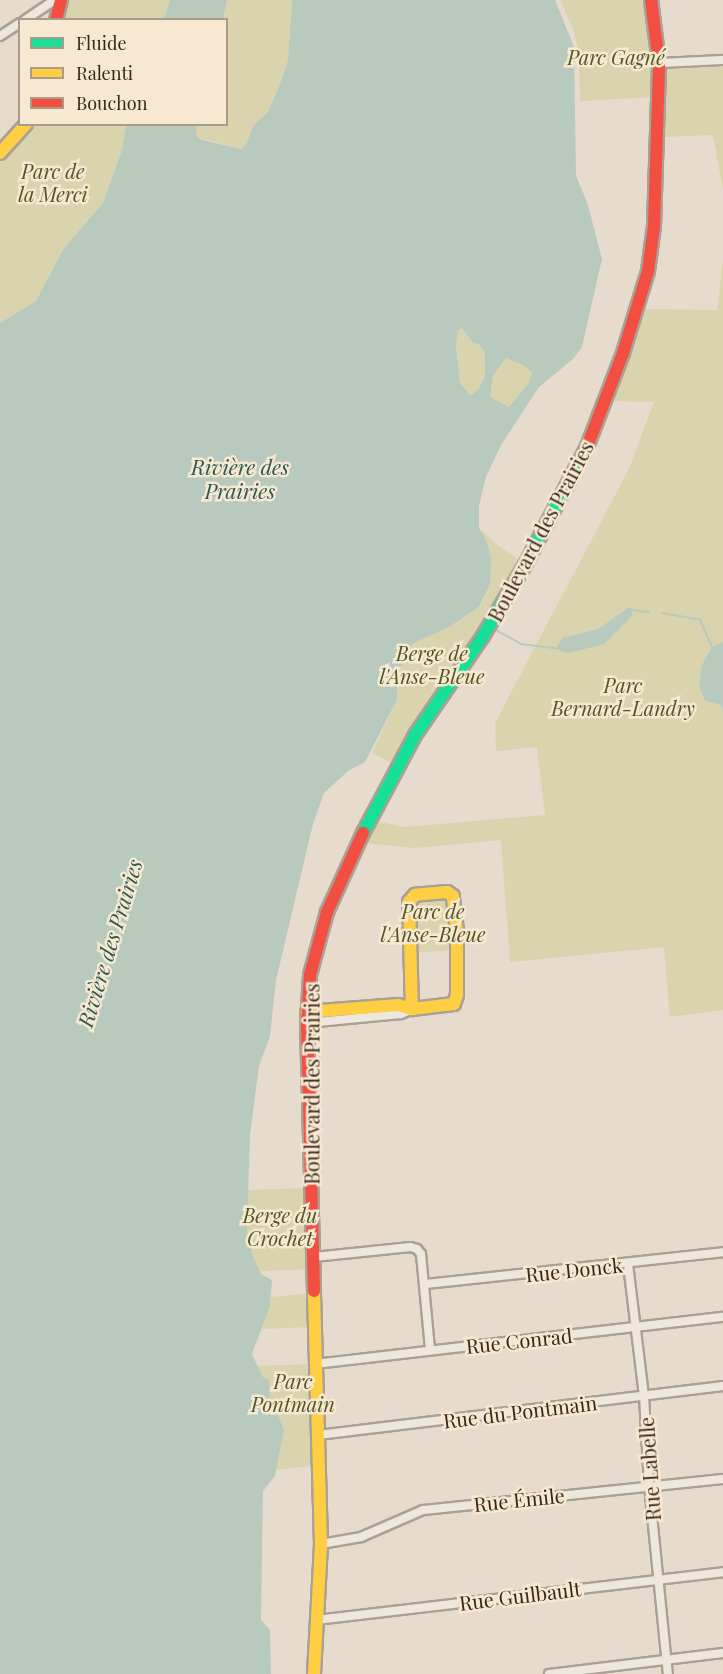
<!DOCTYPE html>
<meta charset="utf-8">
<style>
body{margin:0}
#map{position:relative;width:723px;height:1674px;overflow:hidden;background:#e6dbcc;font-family:"Playfair Display",serif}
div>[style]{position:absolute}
.green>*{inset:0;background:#d9d4ad}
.water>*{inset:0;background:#b8cabd}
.stream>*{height:2px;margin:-1px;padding:0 1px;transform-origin:1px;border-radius:1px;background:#b8cabd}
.roads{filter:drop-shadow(2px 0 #aba095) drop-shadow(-2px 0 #aba095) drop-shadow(0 2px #aba095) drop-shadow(0 -2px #aba095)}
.street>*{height:8px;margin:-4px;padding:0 4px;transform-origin:4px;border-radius:4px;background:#ede7de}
.fast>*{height:12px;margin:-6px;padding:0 6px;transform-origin:6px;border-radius:6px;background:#16e098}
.slow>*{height:12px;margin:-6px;padding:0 6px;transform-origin:6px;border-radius:6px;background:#ffcf43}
.jam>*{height:12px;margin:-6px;padding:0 6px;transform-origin:6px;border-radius:6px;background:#f24e42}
span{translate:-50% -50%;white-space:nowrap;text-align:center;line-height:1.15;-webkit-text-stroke:5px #f7e8d1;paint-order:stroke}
.park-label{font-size:20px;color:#505722;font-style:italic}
.street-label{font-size:20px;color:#39271d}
.water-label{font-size:21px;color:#2b5a51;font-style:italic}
.legend{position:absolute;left:18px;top:18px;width:210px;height:108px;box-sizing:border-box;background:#f7e8d1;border:2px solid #ab9b89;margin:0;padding:8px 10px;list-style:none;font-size:18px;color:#39271d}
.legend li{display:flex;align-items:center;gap:12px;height:30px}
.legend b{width:30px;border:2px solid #ab9b89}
</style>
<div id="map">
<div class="green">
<div style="clip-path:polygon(69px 0,170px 0,164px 19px,63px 20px)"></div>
<div style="clip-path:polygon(227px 0,292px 0,288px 60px,281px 82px,268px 112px,253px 126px,247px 143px,241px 149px,197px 137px,195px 128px,196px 125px,226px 124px,226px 20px,223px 19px)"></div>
<div style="clip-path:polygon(560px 0,644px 0,653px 54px,654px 97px,580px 101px,579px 53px,573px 28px)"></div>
<div style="clip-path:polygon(723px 66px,723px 190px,713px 135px,665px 137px,664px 97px,664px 70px,667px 67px)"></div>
<div style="clip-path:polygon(32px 125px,126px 125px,122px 150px,103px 203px,64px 248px,36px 301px,0 323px,0 159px)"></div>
<div style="clip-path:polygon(723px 262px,723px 1010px,670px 1017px,664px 947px,510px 962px,501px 840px,415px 848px,364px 843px,376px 821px,405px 827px,545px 815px,537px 747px,496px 751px,495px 723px,629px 469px,654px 402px,612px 401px,643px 309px,717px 310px)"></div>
<div style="clip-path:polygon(462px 328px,473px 343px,479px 344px,485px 353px,485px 376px,478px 390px,469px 395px,460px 383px,456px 347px,458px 331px)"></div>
<div style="clip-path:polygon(506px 358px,523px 365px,532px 373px,528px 384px,509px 408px,490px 398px,493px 376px)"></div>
<div style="clip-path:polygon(479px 528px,495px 543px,525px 565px,398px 766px,372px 753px,397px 700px,398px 674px,412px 644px,449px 627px,480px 607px,490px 584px,491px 560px,487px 541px)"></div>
<div style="clip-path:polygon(447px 892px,456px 950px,411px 953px,415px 895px)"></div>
<div style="clip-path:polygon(312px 1188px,314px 1269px,260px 1271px,252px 1254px,247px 1230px,247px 1190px)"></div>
<div style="clip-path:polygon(315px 1293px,310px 1327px,262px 1329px,271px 1297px)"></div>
<div style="clip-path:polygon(315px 1364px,318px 1465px,276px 1470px,284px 1429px,270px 1398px,269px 1381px,263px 1377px,258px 1366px)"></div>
</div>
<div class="water">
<div style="clip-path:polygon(170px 0,227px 0,223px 19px,164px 19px)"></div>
<div style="clip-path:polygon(evenodd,292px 0,555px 0,574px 47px,576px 176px,587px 202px,602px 259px,582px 347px,573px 359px,539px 387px,501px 445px,486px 477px,479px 506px,479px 528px,487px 541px,491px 559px,490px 584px,479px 607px,449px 627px,412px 644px,398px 674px,397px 700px,365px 762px,348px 771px,324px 793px,313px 824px,276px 980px,270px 1036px,259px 1066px,250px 1135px,247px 1230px,252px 1254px,261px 1274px,272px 1280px,270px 1306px,252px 1354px,263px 1377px,269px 1380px,270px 1398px,284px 1429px,275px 1476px,263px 1491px,261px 1620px,270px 1630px,271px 1674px,0 1674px,0 323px,36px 301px,64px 248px,103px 203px,122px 150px,126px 125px,196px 125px,197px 137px,203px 140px,241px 149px,247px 143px,253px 126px,268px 112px,281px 82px,288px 60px,292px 0,462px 328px,473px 343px,479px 344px,485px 353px,485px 376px,478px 390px,470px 395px,460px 383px,456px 347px,458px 331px,462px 328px,292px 0,506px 358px,523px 365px,532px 373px,528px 384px,509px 407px,490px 397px,493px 376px,506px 358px)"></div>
<div style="clip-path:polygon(628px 608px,632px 608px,632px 616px,604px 644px,569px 653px,562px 652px,557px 647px,562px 638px,598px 629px)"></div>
<div style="clip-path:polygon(723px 642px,723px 710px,721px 705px,705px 701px,699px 686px,702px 665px,712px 647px)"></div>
</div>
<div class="stream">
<div style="left:630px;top:610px;width:19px;rotate:6deg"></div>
<div style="left:662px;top:613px;width:39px;rotate:10deg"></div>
<div style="left:700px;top:620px;width:30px;rotate:66deg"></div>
<div style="left:496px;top:630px;width:29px;rotate:29deg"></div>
<div style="left:521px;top:644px;width:41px;rotate:7deg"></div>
</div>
<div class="roads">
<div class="street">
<div style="left:25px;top:20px;width:32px;rotate:-34deg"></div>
<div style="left:52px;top:2px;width:9px"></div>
<div style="left:0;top:36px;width:24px;rotate:-33deg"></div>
<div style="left:659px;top:63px;width:64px;rotate:-2.7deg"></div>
<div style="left:307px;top:1023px;width:94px;rotate:-5.5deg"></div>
<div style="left:401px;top:1014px;width:12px;rotate:-24deg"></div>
<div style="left:314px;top:1257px;width:97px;rotate:-5.9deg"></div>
<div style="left:410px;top:1247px;width:7px;rotate:16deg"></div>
<div style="left:417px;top:1249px;width:6px;rotate:51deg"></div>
<div style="left:421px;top:1254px;width:96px;rotate:84.6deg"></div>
<div style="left:628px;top:1264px;width:133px;rotate:83.1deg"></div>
<div style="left:644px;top:1396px;width:89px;rotate:86.8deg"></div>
<div style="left:649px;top:1485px;width:190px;rotate:84.3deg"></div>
<div style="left:425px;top:1284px;width:300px;rotate:-6.1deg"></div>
<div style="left:315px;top:1364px;width:411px;rotate:-6.6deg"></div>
<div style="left:318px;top:1435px;width:408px;rotate:-6.9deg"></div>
<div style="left:321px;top:1544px;width:41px;rotate:-9.9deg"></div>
<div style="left:361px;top:1537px;width:68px;rotate:-23.5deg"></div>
<div style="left:423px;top:1510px;width:302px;rotate:-5.9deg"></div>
<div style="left:316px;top:1620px;width:410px;rotate:-6.7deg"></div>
<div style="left:549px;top:1674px;width:175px;rotate:-6.9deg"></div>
</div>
<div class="fast">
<div style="left:363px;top:833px;width:111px;rotate:-62deg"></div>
<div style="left:415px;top:735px;width:120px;rotate:-55.5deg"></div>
<div style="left:483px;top:636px;width:82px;rotate:-59.4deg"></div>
<div style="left:525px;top:565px;width:133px;rotate:-62.3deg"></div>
</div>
<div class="slow">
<div style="left:0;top:153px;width:39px;rotate:-48deg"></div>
<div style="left:307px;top:1012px;width:91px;rotate:-4.4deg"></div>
<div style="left:398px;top:1005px;width:15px;rotate:16deg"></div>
<div style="left:412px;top:1009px;width:42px;rotate:-6.8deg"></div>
<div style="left:454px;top:1004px;width:9px;rotate:-72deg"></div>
<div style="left:457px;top:995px;width:64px;rotate:-90deg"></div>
<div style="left:457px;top:931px;width:35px;rotate:-97deg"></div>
<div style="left:453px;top:896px;width:7px;rotate:-146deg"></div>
<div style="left:447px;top:892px;width:32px;rotate:175deg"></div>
<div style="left:415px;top:895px;width:9px;rotate:131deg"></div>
<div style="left:409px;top:902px;width:107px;rotate:88.4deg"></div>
<div style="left:314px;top:1674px;width:130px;rotate:-86.9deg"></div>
<div style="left:321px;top:1544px;width:253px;rotate:-91.6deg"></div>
</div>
<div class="jam">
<div style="left:56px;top:20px;width:21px;rotate:-76deg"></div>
<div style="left:587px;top:447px;width:101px;rotate:-69deg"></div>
<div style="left:623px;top:353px;width:86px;rotate:-73deg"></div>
<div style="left:648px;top:271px;width:45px;rotate:-82.4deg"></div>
<div style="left:654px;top:226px;width:163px;rotate:-88.2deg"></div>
<div style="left:659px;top:63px;width:64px;rotate:-97.2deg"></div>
<div style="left:314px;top:1291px;width:268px;rotate:-91.5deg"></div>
<div style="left:307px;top:1023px;width:48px;rotate:-86.4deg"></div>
<div style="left:310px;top:975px;width:65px;rotate:-74.9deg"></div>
<div style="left:327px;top:912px;width:87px;rotate:-65.5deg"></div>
</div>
</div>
<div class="park-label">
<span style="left:616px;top:56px">Parc Gagné</span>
<span style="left:53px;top:182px">Parc de<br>la Merci</span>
<span style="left:432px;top:664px">Berge de<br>l'Anse-Bleue</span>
<span style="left:623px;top:696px">Parc<br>Bernard-Landry</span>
<span style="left:433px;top:922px">Parc de<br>l'Anse-Bleue</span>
<span style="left:280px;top:1226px">Berge du<br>Crochet</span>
<span style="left:293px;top:1392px">Parc<br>Pontmain</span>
</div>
<div class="street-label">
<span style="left:540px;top:531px;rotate:-62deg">Boulevard des Prairies</span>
<span style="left:311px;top:1084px;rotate:-90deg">Boulevard des Prairies</span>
<span style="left:574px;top:1269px;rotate:-6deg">Rue Donck</span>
<span style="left:519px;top:1340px;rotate:-6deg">Rue Conrad</span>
<span style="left:520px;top:1411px;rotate:-7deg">Rue du Pontmain</span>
<span style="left:649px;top:1469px;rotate:-94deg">Rue Labelle</span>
<span style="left:519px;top:1499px;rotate:-6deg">Rue Émile</span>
<span style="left:520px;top:1595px;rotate:-7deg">Rue Guilbault</span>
</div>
<div class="water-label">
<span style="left:240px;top:478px">Rivière des<br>Prairies</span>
<span style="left:109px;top:943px;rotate:-73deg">Rivière des Prairies</span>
</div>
<ul class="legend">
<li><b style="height:8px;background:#16e098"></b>Fluide</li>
<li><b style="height:8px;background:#ffcf43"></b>Ralenti</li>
<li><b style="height:8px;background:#f24e42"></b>Bouchon</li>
</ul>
</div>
